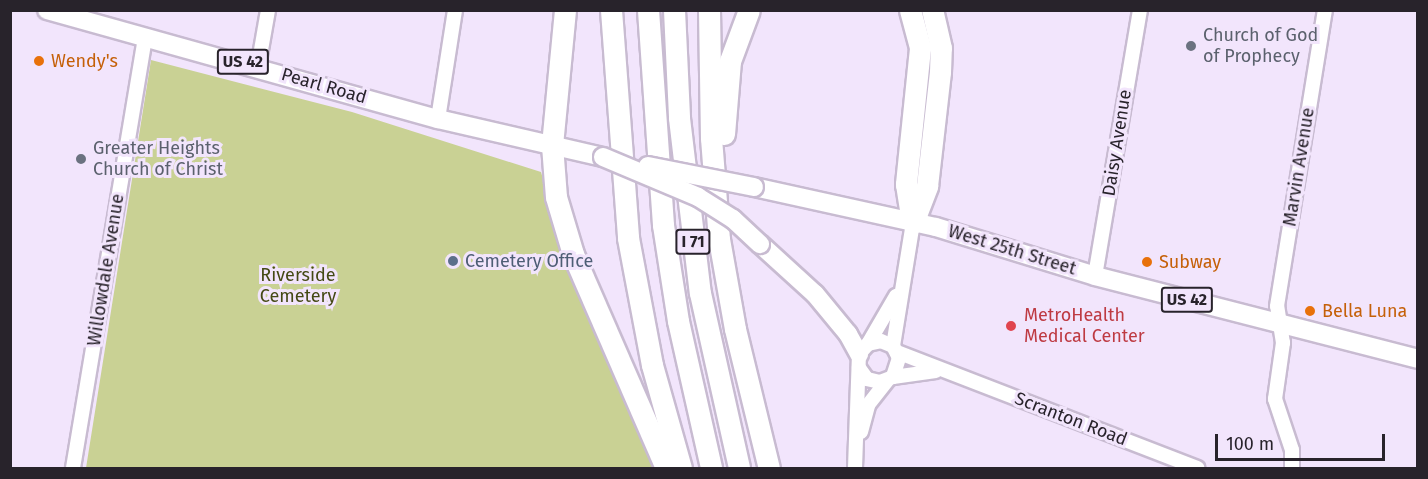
<!DOCTYPE html>
<style>
body{margin:0}
#map{position:relative;width:1428px;height:479px;overflow:hidden;background:#f2e5fc;font-family:"Fira Sans",sans-serif}
div>[style]{position:absolute}
.green>*{inset:0;background:#c9d194}
.roads{filter:drop-shadow(2px 0 #c8bbd1) drop-shadow(-2px 0 #c8bbd1) drop-shadow(0 2px #c8bbd1) drop-shadow(0 -2px #c8bbd1)}
.minor>*{height:14px;margin:-7px;padding:0 7px;transform-origin:7px;border-radius:7px;background:#fff}
.major>*{height:18px;margin:-9px;padding:0 9px;transform-origin:9px;border-radius:9px;background:#fff}
.highway>*{height:21px;margin:-10.5px;padding:0 10.5px;transform-origin:10.5px;border-radius:10.5px;background:#fff}
.bridges{filter:drop-shadow(2px 0 #c8bbd1) drop-shadow(-2px 0 #c8bbd1) drop-shadow(0 2px #c8bbd1) drop-shadow(0 -2px #c8bbd1)}
.major-bridge>*{height:18px;margin:-9px;padding:0 9px;transform-origin:9px;border-radius:9px;background:#fff}
.dots>*{width:16px;height:16px;translate:-50% -50%;box-sizing:border-box;border:3px solid #f2e5fc;border-radius:50%}
span{translate:-50% -50%;white-space:nowrap;text-align:center;line-height:1.15;-webkit-text-stroke:6px #f2e5fc;paint-order:stroke}
.shield-label span{padding:2px 4px;background:#f2e5fc;border:2px solid;border-radius:4px;-webkit-text-stroke-width:0}
.shield-label{font-size:16px;color:#28232b;font-weight:700}
.worship-label{font-size:18px;color:#5b616d}
.left{translate:0 -50%;text-align:left}
.food-label{font-size:18px;color:#c56008}
.street-label{font-size:18px;color:#28232b}
.service-label{font-size:18px;color:#4e5e75}
.park-label{font-size:18px;color:#444914}
.health-label{font-size:18px;color:#be3a42}
.frame{position:absolute;inset:0;border:12px solid #28232b;pointer-events:none}
.scale{position:absolute;left:1215px;top:434px;width:170px;height:27px;box-sizing:border-box;border:3px solid #28232b;border-top:0;padding-left:8px;font-size:18px;line-height:21px;white-space:nowrap;color:#28232b;-webkit-text-stroke:4px #f2e5fc;paint-order:stroke}
</style>
<div id="map">
<div class="green">
<div style="clip-path:polygon(151px 60px,352px 112px,541px 172px,568px 268px,654px 468px,86px 468px)"></div>
</div>
<div class="roads">
<div class="minor">
<div style="left:258px;top:67px;width:58px;rotate:-80deg"></div>
<div style="left:438px;top:119px;width:110px;rotate:-81.1deg"></div>
<div style="left:1095px;top:276px;width:270px;rotate:-80.4deg"></div>
<div style="left:868px;top:344px;width:56px;rotate:-59.7deg"></div>
<div style="left:893px;top:346px;width:125px;rotate:-80.8deg"></div>
<div style="left:897px;top:352px;width:322px;rotate:21.1deg"></div>
<div style="left:893px;top:377px;width:43px;rotate:-7.9deg"></div>
<div style="left:861px;top:432px;width:28px;rotate:-75deg"></div>
<div style="left:868px;top:405px;width:31px;rotate:-52deg"></div>
<div style="left:73px;top:468px;width:438px;rotate:-80.5deg"></div>
<div style="left:855px;top:468px;width:114px;rotate:-88deg"></div>
<div style="left:859px;top:354px;width:13px;rotate:-48deg"></div>
<div style="left:868px;top:344px;width:13px;rotate:-13deg"></div>
<div style="left:881px;top:341px;width:13px;rotate:23deg"></div>
<div style="left:893px;top:346px;width:13px;rotate:63deg"></div>
<div style="left:899px;top:358px;width:20px;rotate:108deg"></div>
<div style="left:893px;top:377px;width:14px;rotate:159deg"></div>
<div style="left:880px;top:382px;width:13px;rotate:-167deg"></div>
<div style="left:867px;top:379px;width:14px;rotate:-126deg"></div>
<div style="left:1292px;top:468px;width:18px;rotate:-90deg"></div>
<div style="left:1292px;top:450px;width:54px;rotate:-108.4deg"></div>
<div style="left:1275px;top:399px;width:57px;rotate:-81.9deg"></div>
<div style="left:1283px;top:343px;width:37px;rotate:-99deg"></div>
<div style="left:1277px;top:306px;width:300px;rotate:-80.8deg"></div>
</div>
<div class="major">
<div style="left:47px;top:10px;width:406px;rotate:15.6deg"></div>
<div style="left:438px;top:119px;width:169px;rotate:13deg"></div>
<div style="left:754px;top:187px;width:186px;rotate:12.4deg"></div>
<div style="left:936px;top:227px;width:166px;rotate:17.1deg"></div>
<div style="left:1095px;top:276px;width:333px;rotate:14.4deg"></div>
<div style="left:760px;top:244px;width:74px;rotate:42.3deg"></div>
<div style="left:815px;top:294px;width:52px;rotate:50.5deg"></div>
<div style="left:848px;top:334px;width:23px;rotate:61deg"></div>
</div>
<div class="highway">
<div style="left:565px;top:10px;width:136px;rotate:95.5deg"></div>
<div style="left:552px;top:145px;width:52px;rotate:85.6deg"></div>
<div style="left:556px;top:197px;width:59px;rotate:73.4deg"></div>
<div style="left:573px;top:254px;width:233px;rotate:66.5deg"></div>
<div style="left:611px;top:10px;width:229px;rotate:85.7deg"></div>
<div style="left:628px;top:238px;width:129px;rotate:79.3deg"></div>
<div style="left:652px;top:365px;width:107px;rotate:74.3deg"></div>
<div style="left:648px;top:10px;width:216px;rotate:86deg"></div>
<div style="left:663px;top:225px;width:97px;rotate:81.1deg"></div>
<div style="left:678px;top:321px;width:151px;rotate:77.3deg"></div>
<div style="left:674px;top:10px;width:108px;rotate:87.3deg"></div>
<div style="left:679px;top:118px;width:176px;rotate:83.2deg"></div>
<div style="left:700px;top:293px;width:179px;rotate:77.4deg"></div>
<div style="left:709px;top:10px;width:128px;rotate:89.1deg"></div>
<div style="left:711px;top:138px;width:101px;rotate:85.5deg"></div>
<div style="left:719px;top:239px;width:91px;rotate:79.9deg"></div>
<div style="left:735px;top:329px;width:143px;rotate:76.3deg"></div>
<div style="left:910px;top:10px;width:39px;rotate:75deg"></div>
<div style="left:920px;top:48px;width:137px;rotate:95.9deg"></div>
<div style="left:906px;top:184px;width:38px;rotate:81deg"></div>
<div style="left:724px;top:134px;width:73px;rotate:-85.3deg"></div>
<div style="left:730px;top:61px;width:54px;rotate:-69.6deg"></div>
<div style="left:913px;top:223px;width:40px;rotate:-69deg"></div>
<div style="left:927px;top:186px;width:115px;rotate:-83.5deg"></div>
<div style="left:940px;top:72px;width:24px;rotate:-88deg"></div>
<div style="left:941px;top:48px;width:39px;rotate:-103deg"></div>
</div>
</div>
<div class="bridges">
<div class="major-bridge">
<div style="left:603px;top:157px;width:103px;rotate:22.8deg"></div>
<div style="left:698px;top:197px;width:41px;rotate:32.2deg"></div>
<div style="left:733px;top:219px;width:37px;rotate:43deg"></div>
<div style="left:648px;top:166px;width:108px;rotate:11.2deg"></div>
</div>
</div>
<div class="dots">
<div style="left:1191px;top:46px;background:#6b7280"></div>
<div style="left:39px;top:61px;background:#e8710a"></div>
<div style="left:81px;top:159px;background:#6b7280"></div>
<div style="left:453px;top:261px;background:#5c6f8a"></div>
<div style="left:1147px;top:262px;background:#e8710a"></div>
<div style="left:1310px;top:311px;background:#e8710a"></div>
<div style="left:1011px;top:326px;background:#e0444e"></div>
</div>
<div class="shield-label">
<span style="left:243px;top:62px">US 42</span>
<span style="left:693px;top:242px">I 71</span>
<span style="left:1187px;top:300px">US 42</span>
</div>
<div class="worship-label">
<span class="left" style="left:1203px;top:46px">Church of God<br>of Prophecy</span>
<span class="left" style="left:93px;top:159px">Greater Heights<br>Church of Christ</span>
</div>
<div class="food-label">
<span class="left" style="left:51px;top:61px">Wendy's</span>
<span class="left" style="left:1159px;top:262px">Subway</span>
<span class="left" style="left:1322px;top:311px">Bella Luna</span>
</div>
<div class="street-label">
<span style="left:324px;top:86px;rotate:16deg">Pearl Road</span>
<span style="left:1117px;top:143px;rotate:-81deg">Daisy Avenue</span>
<span style="left:1299px;top:167px;rotate:-81deg">Marvin Avenue</span>
<span style="left:1012px;top:250px;rotate:17deg">West 25th Street</span>
<span style="left:106px;top:270px;rotate:-81deg">Willowdale Avenue</span>
<span style="left:1071px;top:419px;rotate:21deg">Scranton Road</span>
</div>
<div class="service-label">
<span class="left" style="left:465px;top:261px">Cemetery Office</span>
</div>
<div class="park-label">
<span style="left:298px;top:286px">Riverside<br>Cemetery</span>
</div>
<div class="health-label">
<span class="left" style="left:1024px;top:326px">MetroHealth<br>Medical Center</span>
</div>
<div class="frame"></div>
<div class="scale">100 m</div>
</div>
